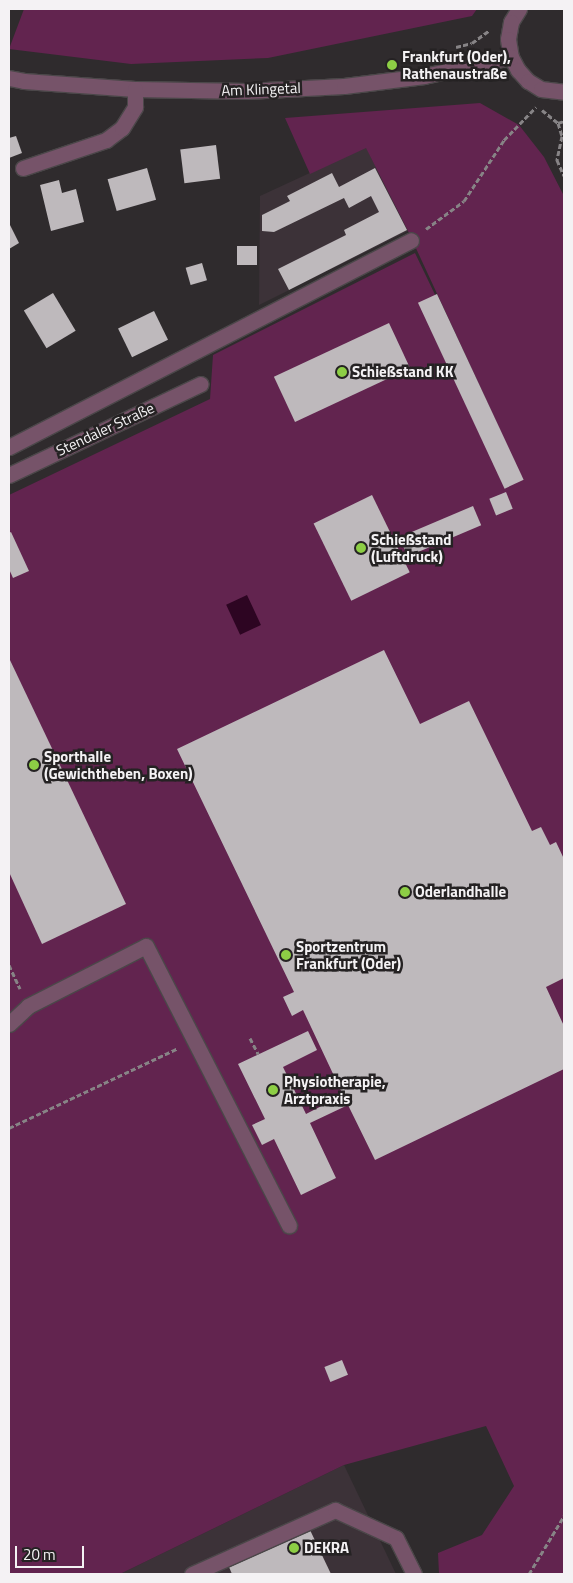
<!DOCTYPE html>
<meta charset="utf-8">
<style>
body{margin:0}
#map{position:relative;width:573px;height:1583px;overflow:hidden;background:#2f2b2d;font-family:"Titillium Web",sans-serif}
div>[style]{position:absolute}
.built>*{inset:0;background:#3c3238}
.green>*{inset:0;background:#62244f}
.water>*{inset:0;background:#2d0522;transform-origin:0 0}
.building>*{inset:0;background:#beb9bc;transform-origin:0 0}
.path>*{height:3px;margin-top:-1.5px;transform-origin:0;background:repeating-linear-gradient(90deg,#878486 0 5px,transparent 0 7.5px)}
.roads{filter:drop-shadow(1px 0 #4b4749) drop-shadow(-1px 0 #4b4749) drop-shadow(0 1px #4b4749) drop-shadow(0 -1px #4b4749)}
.minor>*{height:15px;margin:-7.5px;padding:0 7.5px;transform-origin:7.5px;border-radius:7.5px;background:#765369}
.dots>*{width:14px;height:14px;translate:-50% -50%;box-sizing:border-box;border:2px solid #252223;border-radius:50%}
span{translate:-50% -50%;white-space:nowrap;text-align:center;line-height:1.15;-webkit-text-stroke:5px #252223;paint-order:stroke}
.poi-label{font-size:15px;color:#f4f2f4;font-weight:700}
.left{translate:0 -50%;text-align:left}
.street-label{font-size:15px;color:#f4f2f4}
.frame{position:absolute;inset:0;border:10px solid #f4f2f4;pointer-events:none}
.scale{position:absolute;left:15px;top:1546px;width:69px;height:22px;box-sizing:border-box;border:2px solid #f4f2f4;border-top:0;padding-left:6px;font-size:15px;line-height:18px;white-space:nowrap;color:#f4f2f4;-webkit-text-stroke:4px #252223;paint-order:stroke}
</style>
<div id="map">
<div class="built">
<div style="clip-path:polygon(366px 147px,408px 231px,259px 305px,260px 196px)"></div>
<div style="clip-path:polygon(344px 1465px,396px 1574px,120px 1574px)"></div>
</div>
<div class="green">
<div style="clip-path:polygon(24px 9px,477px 9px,472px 16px,268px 58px,131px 64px,9px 49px)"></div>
<div style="clip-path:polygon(480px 103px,519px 125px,544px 157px,564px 196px,564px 1574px,439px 1574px,438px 1553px,482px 1535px,514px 1486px,486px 1426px,344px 1465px,120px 1574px,9px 1574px,9px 495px,210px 399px,213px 355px,415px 253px,502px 434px,408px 231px,366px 148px,310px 174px,285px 118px)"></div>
</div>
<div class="water">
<div style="left:247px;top:595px;width:33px;height:23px;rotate:65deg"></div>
</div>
<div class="building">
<div style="clip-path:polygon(16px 136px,22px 153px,9px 158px,9px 138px)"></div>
<div style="left:216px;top:145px;width:34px;height:36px;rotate:83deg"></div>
<div style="left:147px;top:168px;width:33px;height:41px;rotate:74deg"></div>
<div style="clip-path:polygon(375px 168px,407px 230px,289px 290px,278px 269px,346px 235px,344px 230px,379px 212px,371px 196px,349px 208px,344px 198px,274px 232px,262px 231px,262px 215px,290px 201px,287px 196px,332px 173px,339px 187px)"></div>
<div style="clip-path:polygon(59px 180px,62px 193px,76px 189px,84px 222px,51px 231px,40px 185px)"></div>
<div style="clip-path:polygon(9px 223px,19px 243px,9px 249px)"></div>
<div style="left:237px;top:246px;width:20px;height:19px"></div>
<div style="left:202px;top:263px;width:18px;height:17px;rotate:74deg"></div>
<div style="left:53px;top:293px;width:44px;height:34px;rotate:59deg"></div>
<div style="left:437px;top:294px;width:205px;height:21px;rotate:65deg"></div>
<div style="left:154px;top:311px;width:32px;height:40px;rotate:64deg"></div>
<div style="left:389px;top:323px;width:50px;height:127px;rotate:65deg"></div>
<div style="left:506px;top:492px;width:18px;height:18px;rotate:68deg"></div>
<div style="left:372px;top:495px;width:86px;height:65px;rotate:64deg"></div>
<div style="left:473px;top:506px;width:21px;height:80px;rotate:67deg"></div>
<div style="clip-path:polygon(11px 532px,29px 571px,13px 578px,9px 569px,9px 533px)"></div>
<div style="clip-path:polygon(384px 650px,420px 724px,469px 701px,532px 831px,541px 827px,550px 845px,556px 842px,564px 859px,564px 978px,546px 987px,564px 1026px,564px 1069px,375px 1160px,348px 1105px,310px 1123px,336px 1178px,301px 1195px,274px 1139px,262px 1145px,252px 1125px,265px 1119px,238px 1064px,308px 1031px,317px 1050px,283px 1067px,306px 1114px,343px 1095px,303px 1010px,292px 1016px,283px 997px,294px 992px,177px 749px)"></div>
<div style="clip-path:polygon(9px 658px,126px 904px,42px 944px,9px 872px)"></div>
<div style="left:342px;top:1360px;width:16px;height:19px;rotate:68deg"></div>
<div style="clip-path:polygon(310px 1530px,331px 1574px,232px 1574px,229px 1567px)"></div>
</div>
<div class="path">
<div style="left:456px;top:47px;width:16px;rotate:-14deg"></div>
<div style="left:472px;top:43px;width:22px;rotate:-36deg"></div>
<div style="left:542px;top:110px;width:21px;rotate:39deg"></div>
<div style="left:558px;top:123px;width:6px;rotate:-18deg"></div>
<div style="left:558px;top:123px;width:14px;rotate:73deg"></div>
<div style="left:562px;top:136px;width:25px;rotate:102deg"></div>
<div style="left:557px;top:160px;width:17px;rotate:66deg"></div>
<div style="left:426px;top:229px;width:47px;rotate:-36.4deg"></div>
<div style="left:464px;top:201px;width:73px;rotate:-56.7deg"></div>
<div style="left:504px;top:140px;width:46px;rotate:-45.9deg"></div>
<div style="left:9px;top:965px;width:26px;rotate:65deg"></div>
<div style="left:250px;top:1038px;width:18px;rotate:63deg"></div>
<div style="left:9px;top:1128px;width:187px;rotate:-25.3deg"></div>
<div style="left:529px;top:1574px;width:68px;rotate:-58.9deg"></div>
</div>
<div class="roads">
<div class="minor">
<div style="left:519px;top:9px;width:15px;rotate:122deg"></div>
<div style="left:511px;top:22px;width:17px;rotate:100deg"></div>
<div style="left:508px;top:39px;width:18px;rotate:81deg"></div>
<div style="left:511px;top:57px;width:15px;rotate:62deg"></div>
<div style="left:518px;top:70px;width:15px;rotate:48deg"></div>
<div style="left:528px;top:81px;width:15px;rotate:32deg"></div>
<div style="left:541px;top:89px;width:23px;rotate:7deg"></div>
<div style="left:9px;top:78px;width:15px;rotate:11deg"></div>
<div style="left:24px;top:81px;width:111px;rotate:4.1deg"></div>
<div style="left:135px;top:89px;width:111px;rotate:1deg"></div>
<div style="left:246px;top:91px;width:98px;rotate:-2.9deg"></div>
<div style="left:344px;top:86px;width:81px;rotate:-7.1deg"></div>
<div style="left:424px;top:76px;width:89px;rotate:-12.3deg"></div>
<div style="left:23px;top:168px;width:88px;rotate:-18.6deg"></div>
<div style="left:106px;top:140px;width:20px;rotate:-37deg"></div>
<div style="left:122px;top:128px;width:25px;rotate:-58deg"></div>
<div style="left:135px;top:107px;width:18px;rotate:-90deg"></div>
<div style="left:9px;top:447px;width:452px;rotate:-27.2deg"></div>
<div style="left:9px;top:475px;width:212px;rotate:-25.4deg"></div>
<div style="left:9px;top:1024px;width:26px;rotate:-43deg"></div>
<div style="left:28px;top:1006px;width:132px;rotate:-27deg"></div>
<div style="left:146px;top:946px;width:314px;rotate:62.9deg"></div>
<div style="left:192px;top:1574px;width:157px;rotate:-24.1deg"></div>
<div style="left:335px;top:1510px;width:67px;rotate:24.7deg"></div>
<div style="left:396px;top:1538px;width:40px;rotate:63.4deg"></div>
</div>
</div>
<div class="dots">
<div style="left:392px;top:65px;background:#8dce45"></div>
<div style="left:342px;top:372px;background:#8dce45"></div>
<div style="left:361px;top:548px;background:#8dce45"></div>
<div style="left:34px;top:765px;background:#8dce45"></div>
<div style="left:405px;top:892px;background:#8dce45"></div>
<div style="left:286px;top:955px;background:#8dce45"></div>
<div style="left:273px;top:1090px;background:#8dce45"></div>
<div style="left:294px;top:1548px;background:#8dce45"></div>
</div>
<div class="poi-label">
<span class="left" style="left:402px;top:65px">Frankfurt (Oder),<br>Rathenaustraße</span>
<span class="left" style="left:352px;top:372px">Schießstand KK</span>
<span class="left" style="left:371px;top:548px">Schießstand<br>(Luftdruck)</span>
<span class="left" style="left:44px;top:765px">Sporthalle<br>(Gewichtheben, Boxen)</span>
<span class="left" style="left:415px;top:892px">Oderlandhalle</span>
<span class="left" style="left:296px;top:955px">Sportzentrum<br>Frankfurt (Oder)</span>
<span class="left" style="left:284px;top:1090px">Physiotherapie,<br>Arztpraxis</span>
<span class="left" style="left:304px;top:1548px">DEKRA</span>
</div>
<div class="street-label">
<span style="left:261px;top:89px;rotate:-2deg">Am Klingetal</span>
<span style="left:105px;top:429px;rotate:-25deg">Stendaler Straße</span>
</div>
<div class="frame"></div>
<div class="scale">20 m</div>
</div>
